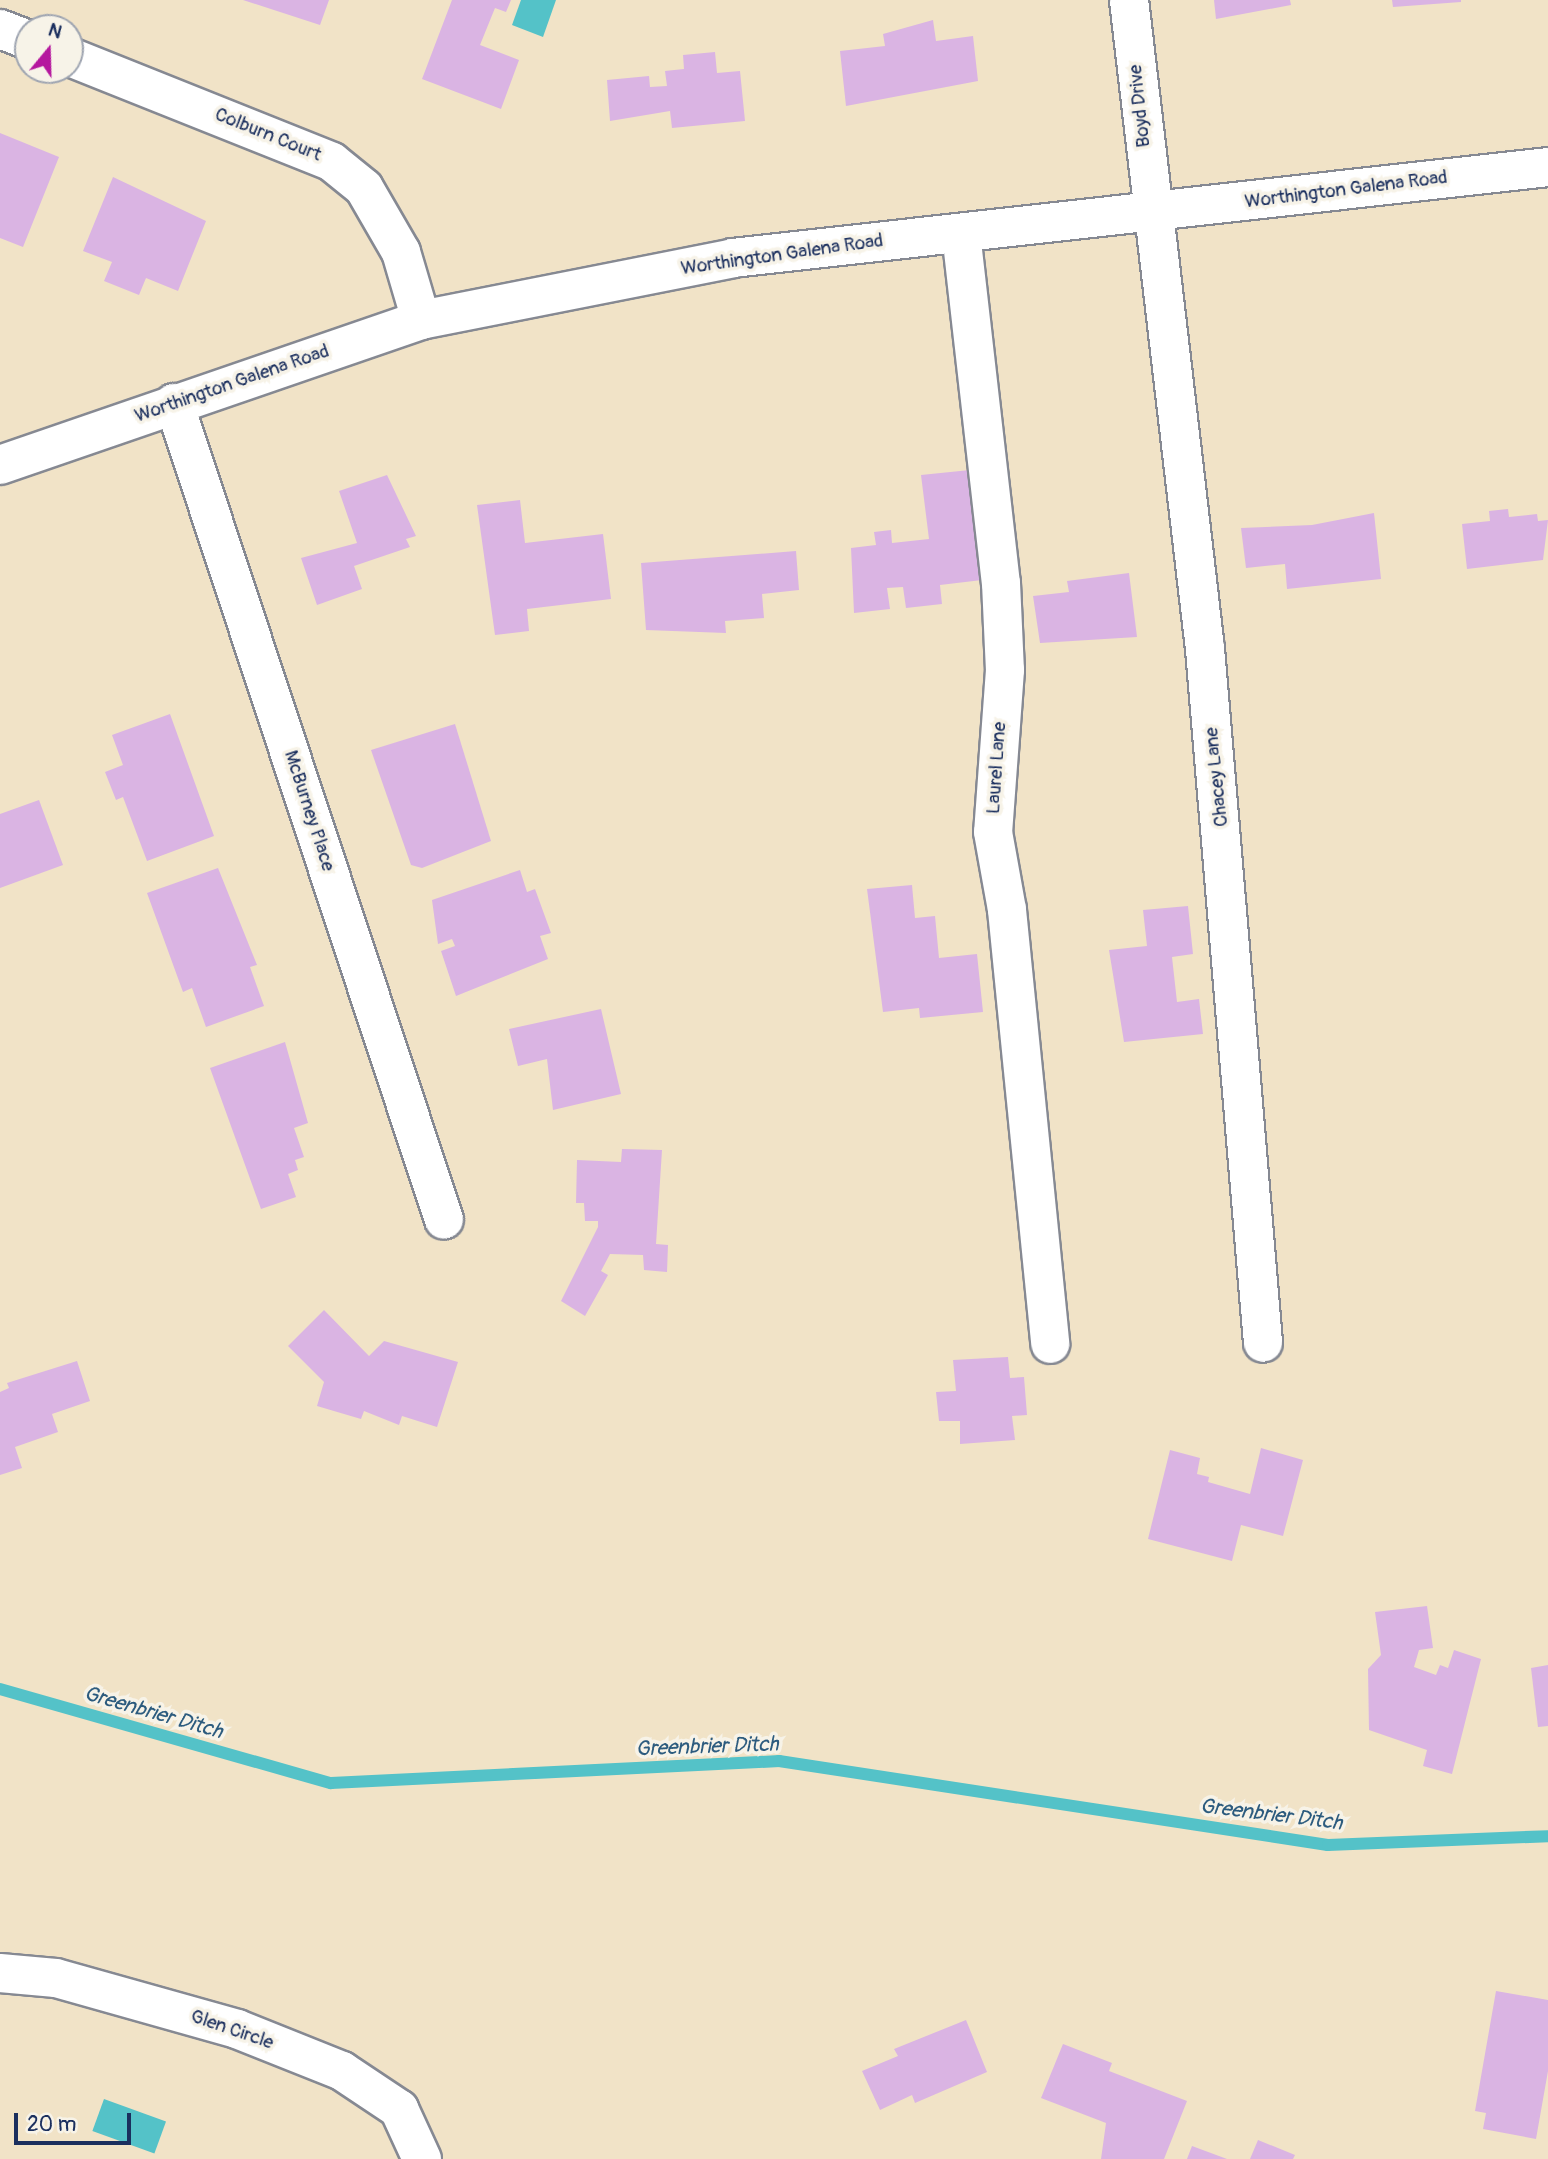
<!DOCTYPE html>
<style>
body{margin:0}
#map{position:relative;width:1548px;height:2159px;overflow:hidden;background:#f1e3c7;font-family:Pangolin,sans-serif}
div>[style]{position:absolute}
.water>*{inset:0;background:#54c2c8;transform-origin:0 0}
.stream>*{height:12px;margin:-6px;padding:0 6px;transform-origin:6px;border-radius:6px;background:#54c2c8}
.building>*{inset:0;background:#dab4e3}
.roads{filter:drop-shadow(2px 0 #868992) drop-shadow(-2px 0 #868992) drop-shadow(0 2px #868992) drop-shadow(0 -2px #868992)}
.street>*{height:38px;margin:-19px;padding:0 19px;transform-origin:19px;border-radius:19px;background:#fff}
.secondary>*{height:38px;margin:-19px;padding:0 19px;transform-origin:19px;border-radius:19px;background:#fff}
span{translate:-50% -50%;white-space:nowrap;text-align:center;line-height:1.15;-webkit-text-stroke:7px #f7f3e8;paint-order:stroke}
.street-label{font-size:19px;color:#1b2f5e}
.water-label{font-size:21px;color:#2c5b7e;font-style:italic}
.north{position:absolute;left:14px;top:14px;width:70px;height:70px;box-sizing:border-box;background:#f7f3e8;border:2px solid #9fa5b1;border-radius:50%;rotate:19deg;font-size:19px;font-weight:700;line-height:28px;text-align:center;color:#1b2f5e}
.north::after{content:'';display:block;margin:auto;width:24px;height:32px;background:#b5179e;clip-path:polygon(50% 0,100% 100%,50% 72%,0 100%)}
.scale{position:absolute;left:14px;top:2113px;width:117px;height:32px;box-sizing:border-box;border:4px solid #1b2f5e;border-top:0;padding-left:9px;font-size:21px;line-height:24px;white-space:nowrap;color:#1b2f5e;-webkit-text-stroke:5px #f7f3e8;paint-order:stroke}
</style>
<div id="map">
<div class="water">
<div style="clip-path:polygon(521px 0,556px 0,543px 37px,512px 25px)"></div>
<div style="left:104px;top:2099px;width:66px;height:34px;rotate:20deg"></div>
</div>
<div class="stream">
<div style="left:0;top:1689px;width:344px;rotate:15.9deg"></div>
<div style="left:331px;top:1783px;width:449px;rotate:-2.8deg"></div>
<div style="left:779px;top:1761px;width:555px;rotate:8.7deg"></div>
<div style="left:1328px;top:1845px;width:220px;rotate:-2.3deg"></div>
</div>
<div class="building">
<div style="clip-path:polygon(243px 0,329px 0,320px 25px)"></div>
<div style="clip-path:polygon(452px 0,511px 0,506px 12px,495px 8px,480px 45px,519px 60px,501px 109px,422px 79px)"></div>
<div style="clip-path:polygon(1214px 0,1290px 0,1291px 5px,1216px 19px)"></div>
<div style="clip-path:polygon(1392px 0,1461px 0,1461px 2px,1393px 7px)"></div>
<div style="clip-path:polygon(933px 20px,936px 41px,973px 36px,978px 81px,846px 106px,840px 51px,885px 46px,883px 34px)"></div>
<div style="clip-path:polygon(715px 52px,717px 73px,740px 71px,745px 121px,672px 128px,670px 111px,610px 121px,607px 80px,649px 76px,650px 87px,667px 86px,665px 71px,684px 69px,683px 55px)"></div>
<div style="clip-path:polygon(0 133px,59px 157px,23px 247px,0 238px)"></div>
<div style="clip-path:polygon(113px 177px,206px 221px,178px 291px,146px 278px,139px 295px,104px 281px,112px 262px,83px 251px)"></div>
<div style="clip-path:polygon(970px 470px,982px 580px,940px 585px,942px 604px,906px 608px,903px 587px,887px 588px,890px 609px,854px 613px,851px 548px,876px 545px,874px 532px,891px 530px,892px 543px,929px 539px,921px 475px)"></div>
<div style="clip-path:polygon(387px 475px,416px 536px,406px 539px,410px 547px,354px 566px,362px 589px,317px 605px,301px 558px,357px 543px,339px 491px)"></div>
<div style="clip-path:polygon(520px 500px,525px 543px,603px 534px,611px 599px,527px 609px,529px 631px,495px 635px,477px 505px)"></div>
<div style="clip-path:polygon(1508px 509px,1509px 517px,1537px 514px,1538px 521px,1548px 520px,1543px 560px,1467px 569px,1462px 524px,1490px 521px,1489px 511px)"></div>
<div style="clip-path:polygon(1374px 513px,1381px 579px,1287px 589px,1285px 564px,1246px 568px,1241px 528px,1312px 525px)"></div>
<div style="clip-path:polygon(796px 551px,799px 590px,762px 594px,764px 618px,725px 621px,726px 633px,646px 630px,641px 563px)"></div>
<div style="clip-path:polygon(1129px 573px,1137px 637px,1040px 643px,1033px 596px,1069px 592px,1067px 581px)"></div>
<div style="clip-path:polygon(170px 714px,214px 836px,147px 861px,123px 797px,116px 800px,105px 772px,123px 765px,112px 735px)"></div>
<div style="clip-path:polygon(455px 724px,491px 841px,422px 868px,411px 865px,371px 750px)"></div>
<div style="clip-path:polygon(39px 800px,63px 865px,0 888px,0 814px)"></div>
<div style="clip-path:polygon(218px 868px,257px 965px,250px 967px,264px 1006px,206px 1027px,192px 988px,183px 992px,147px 893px)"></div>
<div style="clip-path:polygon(520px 870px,527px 892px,535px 889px,551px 933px,540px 936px,548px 959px,456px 996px,441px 951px,455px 946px,452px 939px,438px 944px,432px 900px)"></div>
<div style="clip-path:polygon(912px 885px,915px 918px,935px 916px,939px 958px,977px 954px,983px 1012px,920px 1018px,919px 1008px,883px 1012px,867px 889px)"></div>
<div style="clip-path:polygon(1188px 906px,1193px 954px,1172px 957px,1177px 1002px,1199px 999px,1203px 1034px,1124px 1042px,1109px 950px,1147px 946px,1143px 910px)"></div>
<div style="clip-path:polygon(601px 1009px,621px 1094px,553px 1110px,547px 1059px,518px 1066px,509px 1029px)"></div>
<div style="clip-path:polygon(285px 1042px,308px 1123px,294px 1128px,304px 1157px,295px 1160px,298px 1170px,288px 1174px,296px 1197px,261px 1209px,210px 1068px)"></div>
<div style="clip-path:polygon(622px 1149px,662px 1150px,656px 1244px,668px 1245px,667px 1272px,644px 1270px,643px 1255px,610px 1254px,601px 1271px,608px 1275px,585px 1316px,561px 1301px,598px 1227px,598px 1221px,585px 1221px,584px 1203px,576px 1203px,577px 1160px,621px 1162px)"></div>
<div style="clip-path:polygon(324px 1310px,369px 1356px,384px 1341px,458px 1362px,437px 1427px,402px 1416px,399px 1425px,364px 1411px,361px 1419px,317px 1406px,324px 1382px,288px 1346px)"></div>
<div style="clip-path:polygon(1008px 1357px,1010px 1378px,1024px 1377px,1027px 1415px,1012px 1416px,1015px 1440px,960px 1444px,960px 1421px,939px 1421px,936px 1392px,956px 1391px,953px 1360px)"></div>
<div style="clip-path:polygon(77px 1361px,90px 1401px,52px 1414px,58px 1432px,15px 1447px,22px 1468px,0 1475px,0 1392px,9px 1388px,7px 1383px)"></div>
<div style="clip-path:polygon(1261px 1448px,1303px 1460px,1283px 1536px,1241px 1525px,1232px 1561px,1148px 1539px,1170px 1450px,1200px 1458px,1197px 1474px,1209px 1477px,1208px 1482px,1250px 1494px)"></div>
<div style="clip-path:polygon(1427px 1606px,1433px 1648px,1419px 1650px,1414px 1667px,1436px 1675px,1440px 1665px,1448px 1668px,1454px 1650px,1481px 1659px,1452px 1774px,1423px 1766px,1427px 1750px,1369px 1730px,1368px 1669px,1381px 1655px,1375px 1612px)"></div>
<div style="clip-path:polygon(1548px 1665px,1548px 1726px,1538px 1727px,1531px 1668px)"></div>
<div style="clip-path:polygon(1496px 1991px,1548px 2000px,1548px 2071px,1536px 2139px,1483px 2129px,1486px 2113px,1475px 2111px)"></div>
<div style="clip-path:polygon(966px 2020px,987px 2072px,915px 2103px,912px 2095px,880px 2110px,862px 2071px,898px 2056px,894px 2049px)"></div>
<div style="clip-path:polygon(1063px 2044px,1112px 2063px,1109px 2071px,1187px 2101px,1164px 2159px,1101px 2159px,1106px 2123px,1041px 2098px)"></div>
<div style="clip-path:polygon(1258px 2140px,1295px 2155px,1293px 2159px,1250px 2159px)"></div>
<div style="clip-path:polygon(1192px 2146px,1227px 2159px,1187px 2159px)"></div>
</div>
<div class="roads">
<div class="street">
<div style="left:1129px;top:0;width:653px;rotate:83.32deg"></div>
<div style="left:1205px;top:649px;width:696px;rotate:85.22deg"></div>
<div style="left:0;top:29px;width:30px;rotate:21deg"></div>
<div style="left:70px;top:57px;width:282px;rotate:21.8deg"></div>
<div style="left:332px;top:162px;width:41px;rotate:39.1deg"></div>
<div style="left:364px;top:188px;width:74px;rotate:60deg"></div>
<div style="left:401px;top:252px;width:71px;rotate:73.6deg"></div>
<div style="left:961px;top:233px;width:352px;rotate:83.5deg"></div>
<div style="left:1001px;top:583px;width:87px;rotate:87.4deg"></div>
<div style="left:1005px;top:670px;width:162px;rotate:94.2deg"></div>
<div style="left:993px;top:832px;width:79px;rotate:79.8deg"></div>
<div style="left:1007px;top:910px;width:436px;rotate:84.3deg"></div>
<div style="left:174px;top:403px;width:860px;rotate:71.71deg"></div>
<div style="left:0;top:1973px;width:56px;rotate:5.1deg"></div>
<div style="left:56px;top:1978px;width:188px;rotate:15.7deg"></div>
<div style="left:237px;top:2029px;width:113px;rotate:21.8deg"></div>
<div style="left:342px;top:2071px;width:69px;rotate:33.7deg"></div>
<div style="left:399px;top:2109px;width:55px;rotate:65.3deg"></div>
</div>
<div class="secondary">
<div style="left:0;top:465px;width:445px;rotate:-19deg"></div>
<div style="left:421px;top:320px;width:318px;rotate:-11.2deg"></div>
<div style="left:733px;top:258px;width:820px;rotate:-6.37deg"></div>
</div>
</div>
<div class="street-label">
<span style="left:1140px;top:106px;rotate:-96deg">Boyd Drive</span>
<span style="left:268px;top:135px;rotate:22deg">Colburn Court</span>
<span style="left:1346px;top:190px;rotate:-7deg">Worthington Galena Road</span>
<span style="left:782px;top:255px;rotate:-8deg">Worthington Galena Road</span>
<span style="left:232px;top:384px;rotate:-19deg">Worthington Galena Road</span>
<span style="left:997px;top:768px;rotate:-86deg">Laurel Lane</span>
<span style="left:1217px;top:777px;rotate:-96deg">Chacey Lane</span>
<span style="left:309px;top:811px;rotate:72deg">McBurney Place</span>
<span style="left:232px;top:2030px;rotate:19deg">Glen Circle</span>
</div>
<div class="water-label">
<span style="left:153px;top:1713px;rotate:16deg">Greenbrier Ditch</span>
<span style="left:707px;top:1747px;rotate:-2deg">Greenbrier Ditch</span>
<span style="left:1271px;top:1815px;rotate:7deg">Greenbrier Ditch</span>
</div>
<div class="north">N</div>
<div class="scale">20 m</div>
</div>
